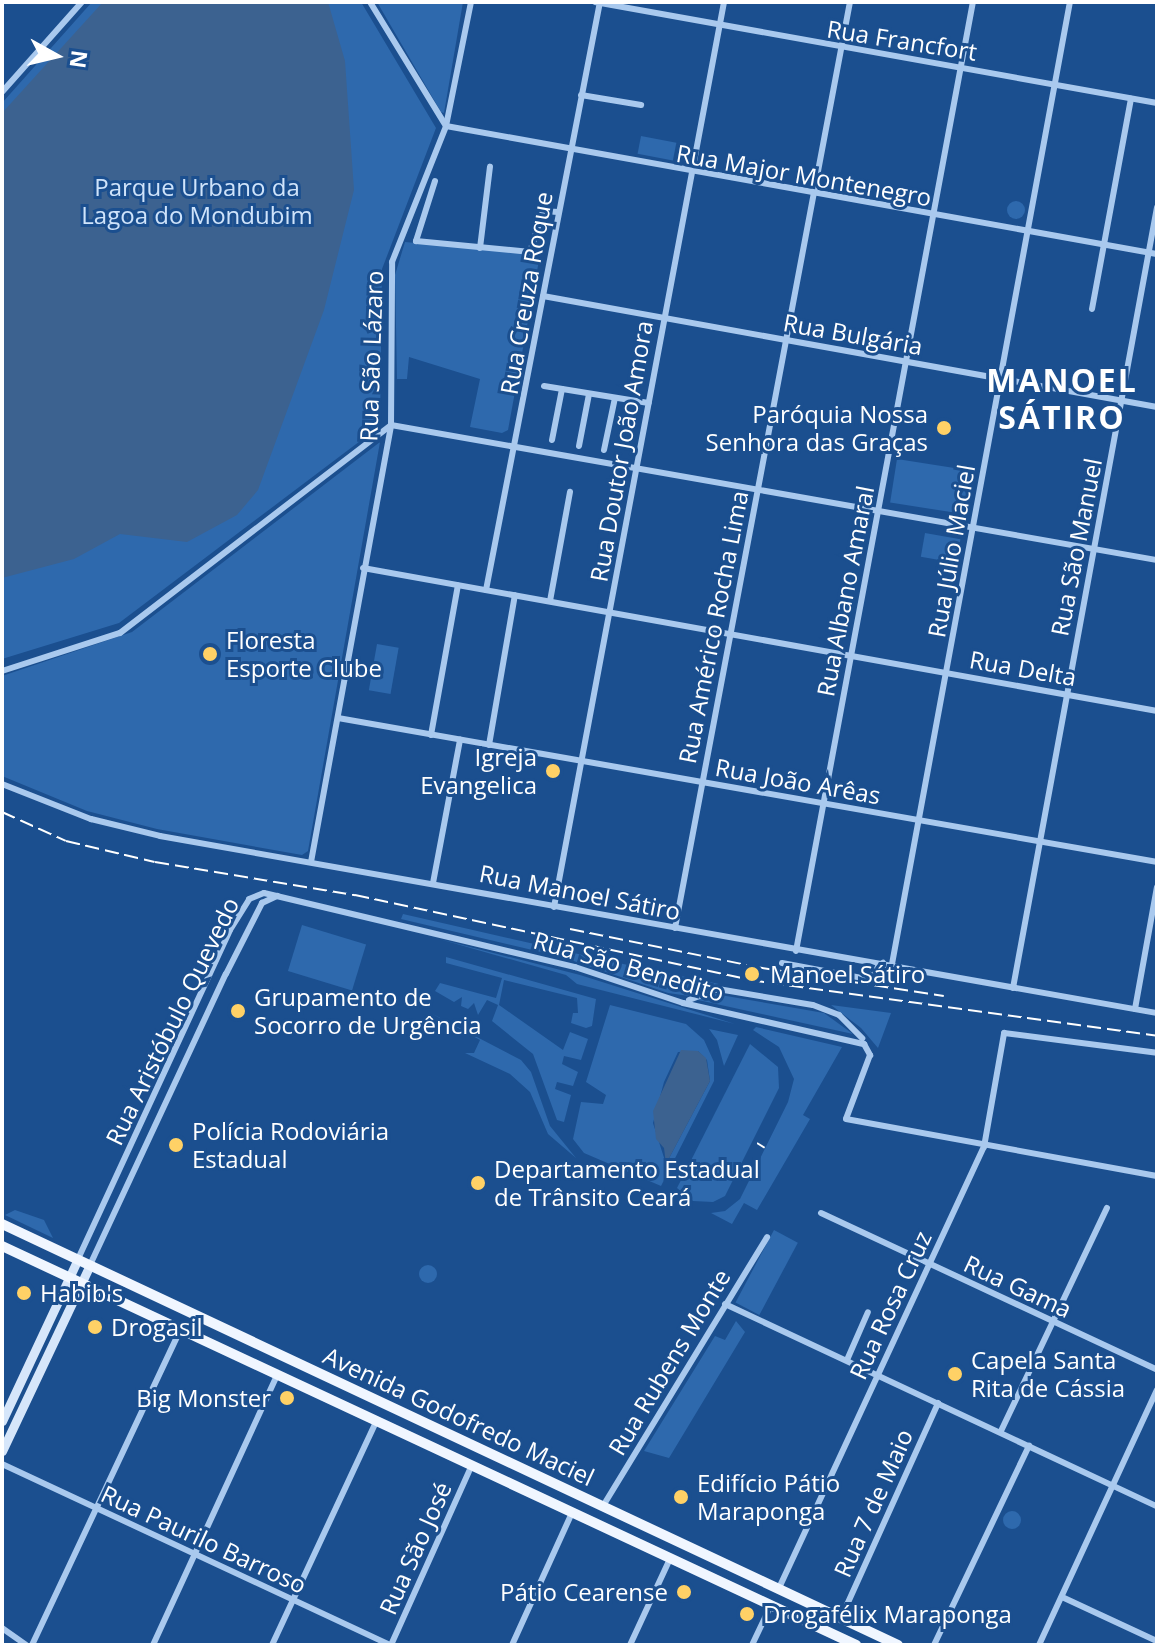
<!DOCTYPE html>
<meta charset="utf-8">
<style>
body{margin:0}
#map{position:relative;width:1159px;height:1647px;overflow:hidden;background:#1b4f8f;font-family:"Open Sans",sans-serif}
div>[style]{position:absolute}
.green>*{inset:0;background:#2e69ad;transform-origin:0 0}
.round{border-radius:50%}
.water>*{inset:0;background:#3c6290}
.street>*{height:6px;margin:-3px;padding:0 3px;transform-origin:3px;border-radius:3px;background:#a9c9ee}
.secondary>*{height:9px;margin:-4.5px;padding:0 4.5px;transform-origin:4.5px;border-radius:4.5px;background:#d6e6fa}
.primary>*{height:10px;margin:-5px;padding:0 5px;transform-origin:5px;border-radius:5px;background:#f0f6ff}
.rail>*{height:2px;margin-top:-1px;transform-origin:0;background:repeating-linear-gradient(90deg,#fff 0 14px,transparent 0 20px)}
.dots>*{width:22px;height:22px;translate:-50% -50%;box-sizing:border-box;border:4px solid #1b4f8f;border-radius:50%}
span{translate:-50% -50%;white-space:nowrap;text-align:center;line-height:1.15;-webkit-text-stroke:6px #1b4f8f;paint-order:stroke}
.street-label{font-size:24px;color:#fff}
.park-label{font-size:24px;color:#cfe3fa}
.poi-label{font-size:24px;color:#fff}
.right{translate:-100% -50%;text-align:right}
.left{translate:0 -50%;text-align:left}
.district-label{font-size:32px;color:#fff;font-weight:700;letter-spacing:2px}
.frame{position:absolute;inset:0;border:4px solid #fff;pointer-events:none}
.north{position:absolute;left:16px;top:16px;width:80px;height:80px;-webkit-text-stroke:6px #1b4f8f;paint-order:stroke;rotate:98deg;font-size:22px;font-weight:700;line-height:32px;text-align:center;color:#fff}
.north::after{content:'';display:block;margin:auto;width:28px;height:36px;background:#fff;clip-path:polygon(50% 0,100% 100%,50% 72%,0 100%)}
</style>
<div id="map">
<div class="green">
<div style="clip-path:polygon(92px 2px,361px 2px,436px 128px,382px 269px,380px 426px,119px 623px,2px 659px,2px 103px)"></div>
<div style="clip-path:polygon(377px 2px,463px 2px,444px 113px,441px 112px)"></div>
<div style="left:641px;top:136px;width:36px;height:18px;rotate:11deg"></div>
<div class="round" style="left:1007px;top:201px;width:18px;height:18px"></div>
<div style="clip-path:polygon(405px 242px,540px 255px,508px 430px,502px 433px,470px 427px,480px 379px,409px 357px,407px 379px,397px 379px,395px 275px)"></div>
<div style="clip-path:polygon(380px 442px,308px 851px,302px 855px,157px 829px,87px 811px,2px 776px,2px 676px,132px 632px)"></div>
<div style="left:897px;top:459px;width:79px;height:44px;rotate:9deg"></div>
<div style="left:925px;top:533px;width:36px;height:24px;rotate:10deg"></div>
<div style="left:377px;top:644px;width:22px;height:47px;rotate:10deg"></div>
<div style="clip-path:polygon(403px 914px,609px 961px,719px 984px,689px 996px,668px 993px,562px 957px,401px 919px)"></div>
<div style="left:302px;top:925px;width:67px;height:48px;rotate:17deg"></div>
<div style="clip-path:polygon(439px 939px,580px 975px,735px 1024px,577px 984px,566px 975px)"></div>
<div style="clip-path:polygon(446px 957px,596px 999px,592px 1026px,586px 1028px,571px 1023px,573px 1013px,578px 1013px,577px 998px,504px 980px,499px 1005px,563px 1050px,570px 1032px,588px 1039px,581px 1060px,564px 1056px,562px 1064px,578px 1072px,573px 1086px,557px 1082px,555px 1089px,571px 1095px,564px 1122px,557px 1120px,533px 1054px,492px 1021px,498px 1005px,487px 1000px,478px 1015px,474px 1003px,468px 1009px,461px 1006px,462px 997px,454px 1002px,435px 991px,440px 983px,496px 998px,502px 978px,446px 963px)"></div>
<div style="clip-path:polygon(709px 993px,824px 1013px,853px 1034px,698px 1000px)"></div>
<div style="clip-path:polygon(evenodd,610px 1005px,686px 1024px,704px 1040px,714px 1062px,714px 1081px,661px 1186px,584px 1153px,573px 1139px,581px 1102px,603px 1104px,606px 1095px,586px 1082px,610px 1005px,698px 1051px,707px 1060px,710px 1081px,666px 1164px,653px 1123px,664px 1082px,678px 1052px,698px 1051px)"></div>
<div style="clip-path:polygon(831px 1005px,891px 1013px,878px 1048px,861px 1028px)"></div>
<div style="clip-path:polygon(427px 1011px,521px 1060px,531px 1072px,550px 1126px,576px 1158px,548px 1134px,530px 1092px,510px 1074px,465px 1053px,474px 1053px,480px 1040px)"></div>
<div style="clip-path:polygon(756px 1027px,842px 1047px,803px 1115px,810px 1119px,757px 1210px,744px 1203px,732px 1224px,711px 1213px,725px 1211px,740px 1199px,788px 1102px,794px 1079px,779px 1047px,753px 1030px)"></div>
<div style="clip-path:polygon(709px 1029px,738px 1035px,724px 1066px,717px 1040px)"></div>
<div style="clip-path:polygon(750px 1044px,778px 1067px,779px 1088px,725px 1196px,713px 1202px,693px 1201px,677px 1188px)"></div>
<div style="clip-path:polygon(15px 1210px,44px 1220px,53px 1238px,5px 1215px)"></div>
<div style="left:774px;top:1230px;width:27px;height:82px;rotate:28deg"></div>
<div class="round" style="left:419px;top:1265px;width:18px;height:18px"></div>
<div style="clip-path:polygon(736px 1321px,745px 1332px,669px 1458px,644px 1451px,715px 1336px,725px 1340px)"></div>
<div class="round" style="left:1003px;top:1511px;width:18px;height:18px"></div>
</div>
<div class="water">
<div style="clip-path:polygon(103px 2px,328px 2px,345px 61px,354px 190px,324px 310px,258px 490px,237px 515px,187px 542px,120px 534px,74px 559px,2px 578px,2px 113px)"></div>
<div style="clip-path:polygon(681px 1050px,698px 1051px,706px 1058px,710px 1081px,666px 1164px,664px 1148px,656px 1139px,653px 1111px)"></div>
</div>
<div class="street">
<div style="left:370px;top:2px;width:145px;rotate:58.5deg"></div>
<div style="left:595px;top:2px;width:571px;rotate:10.19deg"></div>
<div style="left:2px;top:92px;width:120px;rotate:-48.4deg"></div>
<div style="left:581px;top:95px;width:61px;rotate:9.5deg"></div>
<div style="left:446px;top:126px;width:722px;rotate:10.21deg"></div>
<div style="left:435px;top:181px;width:63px;rotate:107.6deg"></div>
<div style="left:416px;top:241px;width:115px;rotate:5.5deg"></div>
<div style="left:530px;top:252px;width:43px;rotate:-72.4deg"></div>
<div style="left:543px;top:211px;width:15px;rotate:4deg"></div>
<div style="left:480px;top:248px;width:82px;rotate:-83deg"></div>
<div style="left:543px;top:296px;width:624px;rotate:10.25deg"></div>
<div style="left:1092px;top:309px;width:214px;rotate:-79.5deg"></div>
<div style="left:544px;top:386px;width:106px;rotate:9.2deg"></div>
<div style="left:391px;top:425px;width:778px;rotate:10deg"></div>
<div style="left:552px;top:440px;width:52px;rotate:-78.9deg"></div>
<div style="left:579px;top:446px;width:53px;rotate:-79.1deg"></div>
<div style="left:604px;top:450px;width:53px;rotate:-78.1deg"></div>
<div style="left:363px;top:568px;width:807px;rotate:10.21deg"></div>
<div style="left:486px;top:590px;width:599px;rotate:-79.03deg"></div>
<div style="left:550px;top:601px;width:111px;rotate:-79.6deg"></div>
<div style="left:2px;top:671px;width:124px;rotate:-17.9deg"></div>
<div style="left:120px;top:633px;width:342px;rotate:-37.5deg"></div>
<div style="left:338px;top:718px;width:832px;rotate:9.97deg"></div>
<div style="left:431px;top:735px;width:152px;rotate:-79.8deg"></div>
<div style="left:489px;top:745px;width:152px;rotate:-80.2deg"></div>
<div style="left:2px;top:784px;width:96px;rotate:21.5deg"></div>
<div style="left:91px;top:819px;width:71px;rotate:13.8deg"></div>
<div style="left:160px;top:836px;width:1013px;rotate:10.07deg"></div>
<div style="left:311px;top:862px;width:444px;rotate:-79.6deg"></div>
<div style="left:391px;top:425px;width:163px;rotate:-89.6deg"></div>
<div style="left:392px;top:262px;width:146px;rotate:-68.3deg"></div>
<div style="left:446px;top:126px;width:126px;rotate:-78.6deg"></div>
<div style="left:433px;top:883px;width:146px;rotate:-79.3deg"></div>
<div style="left:554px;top:907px;width:921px;rotate:-79.36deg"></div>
<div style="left:675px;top:928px;width:942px;rotate:-79.3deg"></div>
<div style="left:796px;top:951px;width:965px;rotate:-79.44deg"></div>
<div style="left:782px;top:963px;width:81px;rotate:10.6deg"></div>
<div style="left:862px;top:978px;width:26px;rotate:-36deg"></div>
<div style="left:892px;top:964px;width:978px;rotate:-79.52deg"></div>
<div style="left:1013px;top:988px;width:794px;rotate:-79.55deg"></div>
<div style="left:689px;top:1000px;width:31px;rotate:-21deg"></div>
<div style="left:718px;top:989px;width:96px;rotate:9.6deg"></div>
<div style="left:813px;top:1005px;width:28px;rotate:21deg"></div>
<div style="left:839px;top:1015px;width:33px;rotate:45deg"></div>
<div style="left:1135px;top:1009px;width:124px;rotate:-79.8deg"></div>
<div style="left:821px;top:1213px;width:371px;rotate:25deg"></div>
<div style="left:78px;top:1259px;width:362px;rotate:-65.2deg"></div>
<div style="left:230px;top:930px;width:36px;rotate:-58deg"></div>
<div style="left:249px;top:899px;width:16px;rotate:-22deg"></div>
<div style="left:264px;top:893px;width:320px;rotate:13.4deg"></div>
<div style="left:575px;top:967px;width:114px;rotate:18.4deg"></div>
<div style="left:683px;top:1003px;width:186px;rotate:12.8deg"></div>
<div style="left:864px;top:1044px;width:13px;rotate:61deg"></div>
<div style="left:870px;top:1055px;width:68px;rotate:110.6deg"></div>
<div style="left:846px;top:1119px;width:316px;rotate:10.4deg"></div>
<div style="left:90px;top:1265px;width:321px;rotate:-65deg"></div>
<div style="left:226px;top:974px;width:80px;rotate:-63.1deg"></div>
<div style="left:262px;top:903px;width:17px;rotate:-25deg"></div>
<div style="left:725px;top:1304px;width:477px;rotate:25.1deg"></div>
<div style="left:847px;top:1360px;width:52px;rotate:-66.4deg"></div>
<div style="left:1001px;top:1431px;width:247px;rotate:-64.6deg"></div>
<div style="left:2px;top:1464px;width:428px;rotate:25deg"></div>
<div style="left:603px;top:1506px;width:315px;rotate:-58.6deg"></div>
<div style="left:779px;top:1588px;width:486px;rotate:-65.1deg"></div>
<div style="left:984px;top:1147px;width:116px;rotate:-80deg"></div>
<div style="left:1004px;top:1033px;width:154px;rotate:7.4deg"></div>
<div style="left:1062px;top:1597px;width:105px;rotate:24.9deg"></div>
<div style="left:841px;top:1618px;width:236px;rotate:-65.7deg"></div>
<div style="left:2px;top:1628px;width:29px;rotate:35deg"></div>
<div style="left:32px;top:1645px;width:348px;rotate:-64.8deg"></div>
<div style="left:153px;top:1645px;width:296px;rotate:-65.3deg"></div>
<div style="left:272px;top:1645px;width:246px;rotate:-65deg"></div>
<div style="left:391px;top:1645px;width:195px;rotate:-65.8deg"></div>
<div style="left:512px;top:1645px;width:145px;rotate:-65.6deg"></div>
<div style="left:630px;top:1645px;width:95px;rotate:-65.1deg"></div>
<div style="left:752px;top:1645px;width:44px;rotate:-64.6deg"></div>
<div style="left:934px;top:1645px;width:221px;rotate:-64.5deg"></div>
<div style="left:1039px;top:1645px;width:281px;rotate:-65.2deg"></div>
</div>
<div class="secondary">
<div style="left:2px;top:1421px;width:179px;rotate:-64.9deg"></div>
<div style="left:2px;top:1451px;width:206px;rotate:-64.7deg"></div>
</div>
<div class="primary">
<div style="left:2px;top:1224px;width:990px;rotate:25.17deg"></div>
<div style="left:2px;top:1246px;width:943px;rotate:25.04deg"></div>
</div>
<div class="rail">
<div style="left:2px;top:812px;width:70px;rotate:24.4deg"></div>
<div style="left:66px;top:841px;width:91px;rotate:13.3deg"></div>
<div style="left:155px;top:862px;width:203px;rotate:9.4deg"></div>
<div style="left:355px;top:895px;width:404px;rotate:12.1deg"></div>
<div style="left:750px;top:980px;width:411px;rotate:7.8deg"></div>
<div style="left:570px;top:929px;width:190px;rotate:11.5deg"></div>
<div style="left:756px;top:967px;width:190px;rotate:8.8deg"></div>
<div style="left:757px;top:1143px;width:9px;rotate:32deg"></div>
</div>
<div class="dots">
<div style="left:944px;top:428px;background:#ffd166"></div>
<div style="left:210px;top:654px;background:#ffd166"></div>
<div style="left:553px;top:771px;background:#ffd166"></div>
<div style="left:752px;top:974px;background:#ffd166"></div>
<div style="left:238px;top:1011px;background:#ffd166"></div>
<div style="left:176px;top:1145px;background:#ffd166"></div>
<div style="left:478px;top:1183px;background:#ffd166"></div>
<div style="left:24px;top:1293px;background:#ffd166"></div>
<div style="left:95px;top:1327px;background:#ffd166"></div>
<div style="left:955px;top:1374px;background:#ffd166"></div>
<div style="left:287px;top:1398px;background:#ffd166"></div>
<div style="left:681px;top:1497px;background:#ffd166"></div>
<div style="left:684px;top:1592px;background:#ffd166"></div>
<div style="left:747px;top:1614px;background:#ffd166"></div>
</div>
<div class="street-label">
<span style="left:902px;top:40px;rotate:9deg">Rua Francfort</span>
<span style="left:804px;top:175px;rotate:10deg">Rua Major Montenegro</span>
<span style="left:526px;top:293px;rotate:-80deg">Rua Creuza Roque</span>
<span style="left:853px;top:334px;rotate:10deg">Rua Bulgária</span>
<span style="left:371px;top:356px;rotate:-88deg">Rua São Lázaro</span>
<span style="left:621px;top:451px;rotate:-80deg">Rua Doutor João Amora</span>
<span style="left:1076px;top:547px;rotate:-79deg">Rua São Manuel</span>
<span style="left:951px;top:551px;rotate:-80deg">Rua Júlio Maciel</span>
<span style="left:845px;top:591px;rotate:-79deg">Rua Albano Amaral</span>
<span style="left:713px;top:627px;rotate:-79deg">Rua Américo Rocha Lima</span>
<span style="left:1023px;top:668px;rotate:10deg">Rua Delta</span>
<span style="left:798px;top:781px;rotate:10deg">Rua João Arêas</span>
<span style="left:580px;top:892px;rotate:11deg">Rua Manoel Sátiro</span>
<span style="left:629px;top:966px;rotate:16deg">Rua São Benedito</span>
<span style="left:172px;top:1021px;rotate:-64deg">Rua Aristóbulo Quevedo</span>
<span style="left:1018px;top:1286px;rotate:25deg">Rua Gama</span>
<span style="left:890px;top:1305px;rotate:-65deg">Rua Rosa Cruz</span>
<span style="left:669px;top:1362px;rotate:-59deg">Rua Rubens Monte</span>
<span style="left:459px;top:1416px;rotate:25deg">Avenida Godofredo Maciel</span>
<span style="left:873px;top:1503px;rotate:-66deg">Rua 7 de Maio</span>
<span style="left:204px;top:1539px;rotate:25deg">Rua Paurilo Barroso</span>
<span style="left:415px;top:1548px;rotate:-66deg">Rua São José</span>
</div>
<div class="park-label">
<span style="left:197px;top:201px">Parque Urbano da<br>Lagoa do Mondubim</span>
</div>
<div class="poi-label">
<span class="right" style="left:928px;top:428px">Paróquia Nossa<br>Senhora das Graças</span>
<span class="left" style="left:226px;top:654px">Floresta<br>Esporte Clube</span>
<span class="right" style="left:537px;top:771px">Igreja<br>Evangelica</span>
<span class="left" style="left:770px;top:974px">Manoel Sátiro</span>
<span class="left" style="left:254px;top:1011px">Grupamento de<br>Socorro de Urgência</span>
<span class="left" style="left:192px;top:1145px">Polícia Rodoviária<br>Estadual</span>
<span class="left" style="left:494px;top:1183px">Departamento Estadual<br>de Trânsito Ceará</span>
<span class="left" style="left:40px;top:1293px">Habib's</span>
<span class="left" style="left:111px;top:1327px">Drogasil</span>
<span class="left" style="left:971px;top:1374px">Capela Santa<br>Rita de Cássia</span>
<span class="right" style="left:271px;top:1398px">Big Monster</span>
<span class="left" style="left:697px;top:1497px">Edifício Pátio<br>Maraponga</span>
<span class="right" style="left:668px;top:1592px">Pátio Cearense</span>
<span class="left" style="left:763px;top:1614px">Drogafélix Maraponga</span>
</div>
<div class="district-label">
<span style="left:1062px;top:399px">MANOEL<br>SÁTIRO</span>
</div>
<div class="frame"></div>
<div class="north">N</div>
</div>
